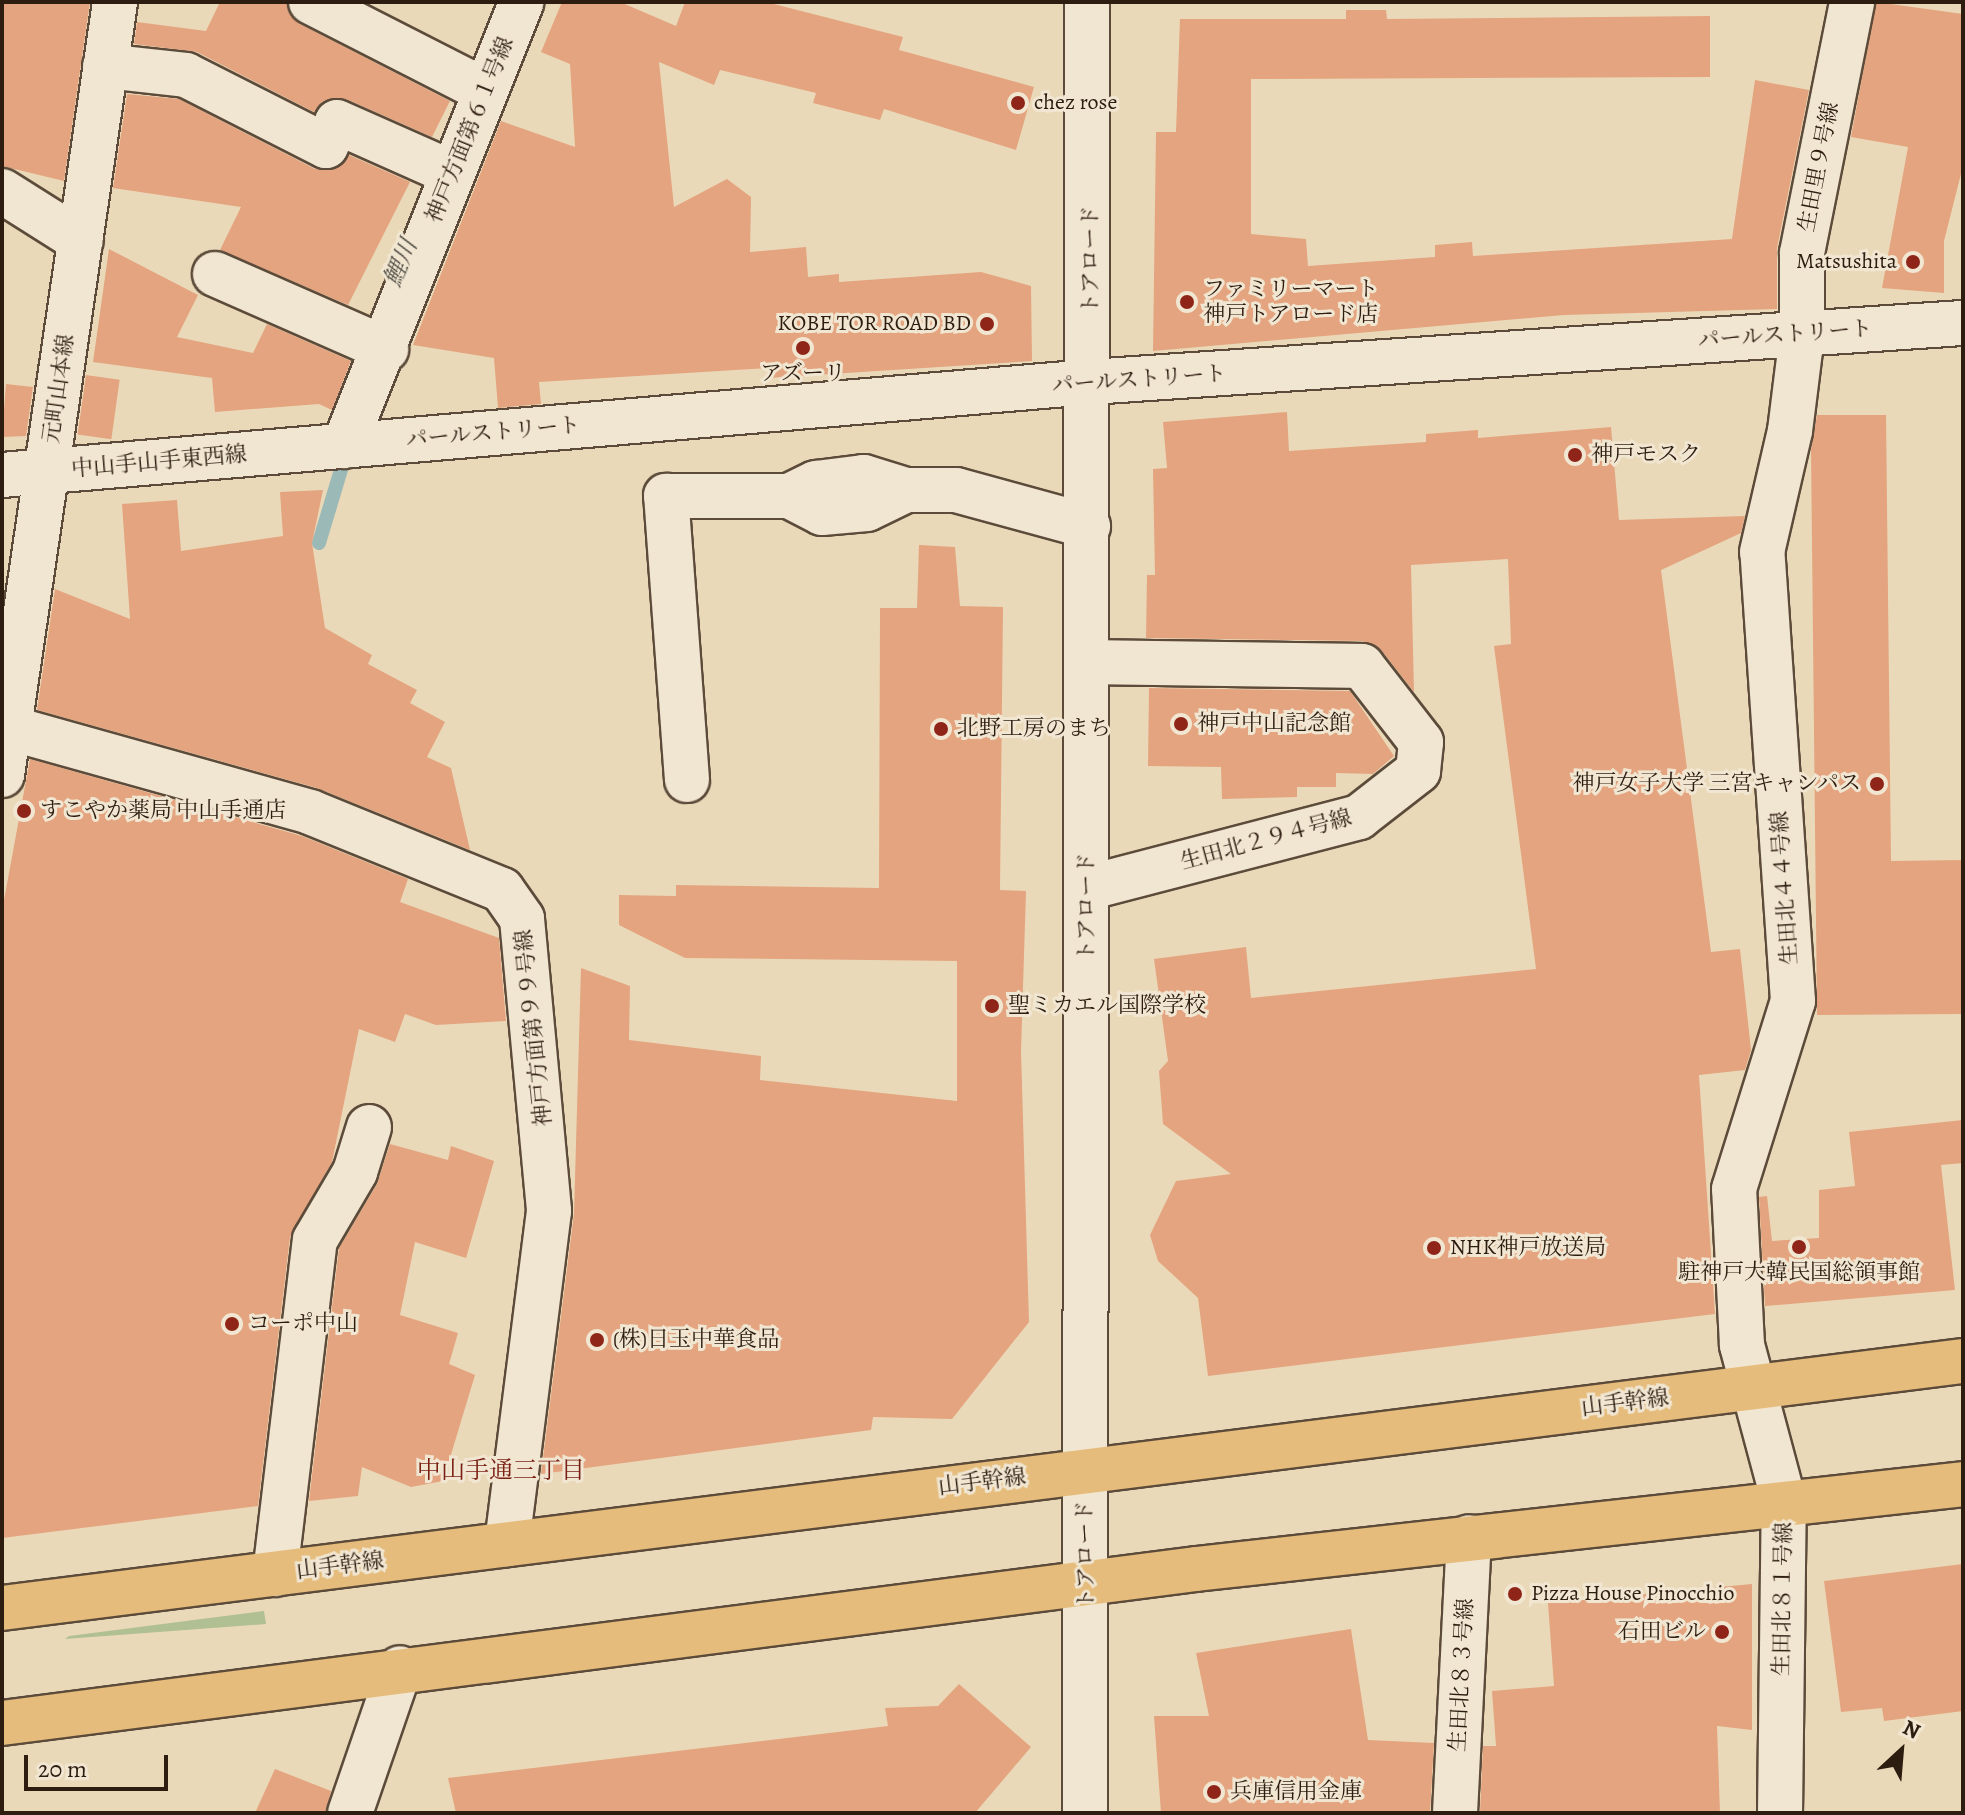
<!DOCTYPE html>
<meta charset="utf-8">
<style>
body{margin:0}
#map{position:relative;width:1965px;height:1815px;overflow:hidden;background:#ead9b8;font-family:Alegreya,"Noto Serif JP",serif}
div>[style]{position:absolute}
.green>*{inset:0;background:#b1c093}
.stream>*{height:14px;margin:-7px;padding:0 7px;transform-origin:7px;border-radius:7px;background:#9ab9b7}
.building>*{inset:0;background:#e4a47f;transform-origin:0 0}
.roads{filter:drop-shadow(2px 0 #5c4b3a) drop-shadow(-2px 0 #5c4b3a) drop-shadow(0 2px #5c4b3a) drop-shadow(0 -2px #5c4b3a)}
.minor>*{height:44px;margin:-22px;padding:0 22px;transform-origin:22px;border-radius:22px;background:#f1e6d1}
.major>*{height:44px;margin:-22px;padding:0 22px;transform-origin:22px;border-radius:22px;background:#e5bc7c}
.dots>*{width:22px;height:22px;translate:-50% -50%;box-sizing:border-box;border:4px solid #f1e6d1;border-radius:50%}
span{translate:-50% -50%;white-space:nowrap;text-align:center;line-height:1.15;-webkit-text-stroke:6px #f1e6d1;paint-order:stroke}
.poi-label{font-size:22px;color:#2d1c10}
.left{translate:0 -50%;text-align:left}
.right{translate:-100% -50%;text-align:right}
.street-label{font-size:22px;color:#2d1c10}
.water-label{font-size:24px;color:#4e4b42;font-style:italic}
.neighbourhood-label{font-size:24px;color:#7a1f14}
.frame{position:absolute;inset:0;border:4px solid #2d1c10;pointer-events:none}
.north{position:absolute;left:1861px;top:1711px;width:80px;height:80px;-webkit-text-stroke:6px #f1e6d1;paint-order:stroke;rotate:26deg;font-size:22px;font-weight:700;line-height:32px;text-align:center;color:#2d1c10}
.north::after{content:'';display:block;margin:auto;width:28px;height:36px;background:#2d1c10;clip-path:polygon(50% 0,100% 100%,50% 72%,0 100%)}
.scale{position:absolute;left:24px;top:1755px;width:144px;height:36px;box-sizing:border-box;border:4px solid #2d1c10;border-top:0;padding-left:10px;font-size:24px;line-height:28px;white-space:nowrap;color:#2d1c10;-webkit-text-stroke:6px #f1e6d1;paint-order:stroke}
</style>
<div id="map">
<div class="green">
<div style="clip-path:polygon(264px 1611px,266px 1624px,65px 1639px,69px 1636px)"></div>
</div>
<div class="stream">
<div style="left:319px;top:543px;width:94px;rotate:-73.3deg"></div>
</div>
<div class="building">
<div style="clip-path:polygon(2px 2px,90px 2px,64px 181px,2px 166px)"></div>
<div style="clip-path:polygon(220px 2px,286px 2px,300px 24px,450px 101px,432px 137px,346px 99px,323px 101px,314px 112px,197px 52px,134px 44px,137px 22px,206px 31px)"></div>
<div style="clip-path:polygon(562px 2px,620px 2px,676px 26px,685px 2px,766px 2px,903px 37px,899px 50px,1034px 87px,1016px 150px,884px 109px,880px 120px,813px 103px,816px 93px,720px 70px,714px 85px,659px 62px,674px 207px,727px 179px,751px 197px,750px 252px,806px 247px,808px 277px,839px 274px,839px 282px,981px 272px,1031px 286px,1032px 361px,768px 378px,767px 368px,539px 382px,541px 404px,498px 408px,494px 358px,413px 345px,501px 121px,575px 147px,570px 64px,541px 52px)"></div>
<div style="clip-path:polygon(1876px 2px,1963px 14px,1963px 166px,1944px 241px,1944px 293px,1882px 288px,1908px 147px,1851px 137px)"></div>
<div style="clip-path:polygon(1346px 10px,1386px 10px,1387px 19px,1710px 16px,1710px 77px,1251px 79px,1251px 234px,1306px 239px,1308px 266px,1435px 257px,1435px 245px,1472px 242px,1473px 256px,1732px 239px,1755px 80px,1809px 90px,1777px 248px,1777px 309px,1564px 315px,1153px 351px,1156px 132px,1176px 132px,1180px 19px,1346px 19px)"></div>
<div style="clip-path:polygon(127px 94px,179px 99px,315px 169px,339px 167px,349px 155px,410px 182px,348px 305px,220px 250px,241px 207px,113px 188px)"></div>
<div style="clip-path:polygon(109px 249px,198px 295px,177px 337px,253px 353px,267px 324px,351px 361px,332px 410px,319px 404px,215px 412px,212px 378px,93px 362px)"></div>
<div style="left:86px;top:375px;width:34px;height:60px;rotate:8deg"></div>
<div style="clip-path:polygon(6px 384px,33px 387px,26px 436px,2px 437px)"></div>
<div style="clip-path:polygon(1287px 412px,1289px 451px,1426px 442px,1426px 434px,1478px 430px,1478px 438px,1611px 427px,1619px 520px,1745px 516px,1741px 533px,1661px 570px,1711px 952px,1740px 949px,1751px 1050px,1745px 1070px,1699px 1075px,1715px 1314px,1208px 1376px,1198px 1298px,1158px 1261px,1150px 1235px,1176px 1181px,1231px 1174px,1163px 1124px,1159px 1071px,1168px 1061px,1154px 959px,1246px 947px,1251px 998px,1536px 969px,1494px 646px,1511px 644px,1508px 559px,1411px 565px,1414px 692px,1381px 650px,1363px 641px,1146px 638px,1147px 575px,1155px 575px,1153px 469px,1167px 468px,1163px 422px)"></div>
<div style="clip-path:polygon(1817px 415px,1886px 415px,1891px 861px,1963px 860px,1963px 1014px,1817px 1015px,1811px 450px)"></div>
<div style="clip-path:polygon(323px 490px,312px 543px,325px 628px,372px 655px,368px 664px,417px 690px,410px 703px,445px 722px,427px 757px,451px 768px,470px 850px,317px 788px,37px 710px,55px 589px,130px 619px,122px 504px,177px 500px,181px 551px,283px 536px,280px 492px)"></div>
<div style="clip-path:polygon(919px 545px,955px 547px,960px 606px,1003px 607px,1000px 890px,1026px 891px,1021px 1051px,1029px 1322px,952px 1419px,873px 1417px,871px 1430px,541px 1474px,574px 1214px,581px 968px,630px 986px,629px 1040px,761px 1056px,760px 1080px,957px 1101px,957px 961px,685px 958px,619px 925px,619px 895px,676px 896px,676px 885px,879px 888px,880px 608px,917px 608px)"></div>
<div style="clip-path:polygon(1149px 688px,1350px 691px,1394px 756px,1373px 774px,1336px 773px,1336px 787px,1297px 787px,1297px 797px,1222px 799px,1221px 767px,1148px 766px)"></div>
<div style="clip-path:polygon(30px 759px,302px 836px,408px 879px,400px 902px,499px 938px,506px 1021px,436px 1025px,405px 1014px,395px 1042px,359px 1029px,332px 1162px,290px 1237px,258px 1506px,2px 1538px,2px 911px)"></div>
<div style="clip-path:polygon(1963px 1120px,1963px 1163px,1941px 1165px,1955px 1290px,1765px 1306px,1759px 1197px,1767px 1196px,1772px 1241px,1819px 1238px,1819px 1190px,1855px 1186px,1849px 1132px)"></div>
<div style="clip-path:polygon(390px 1144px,448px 1160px,451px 1146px,494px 1161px,466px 1258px,415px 1242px,400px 1315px,458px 1333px,449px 1364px,475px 1375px,443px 1481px,411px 1487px,362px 1467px,358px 1496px,309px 1501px,339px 1248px,377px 1184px)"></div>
<div style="clip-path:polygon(1963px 1564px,1963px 1711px,1884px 1721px,1882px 1708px,1841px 1712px,1824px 1581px)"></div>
<div style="clip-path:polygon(1752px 1584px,1752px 1730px,1717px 1726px,1720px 1813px,1480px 1813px,1483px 1746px,1496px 1746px,1492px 1691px,1554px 1686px,1548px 1603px)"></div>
<div style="clip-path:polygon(1351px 1629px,1368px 1740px,1434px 1743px,1430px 1813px,1161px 1813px,1154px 1716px,1209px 1716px,1196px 1653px)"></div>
<div style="clip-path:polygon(959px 1684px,1031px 1747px,975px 1813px,456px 1813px,448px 1778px,888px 1726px,885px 1708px,938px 1706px)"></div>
<div style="clip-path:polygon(275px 1769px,331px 1791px,326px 1813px,255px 1813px)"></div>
</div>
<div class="roads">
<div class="minor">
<div style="left:311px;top:2px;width:194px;rotate:27deg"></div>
<div style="left:105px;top:66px;width:81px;rotate:6.3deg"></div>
<div style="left:186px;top:75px;width:157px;rotate:26.9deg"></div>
<div style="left:326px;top:146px;width:26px;rotate:-65deg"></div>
<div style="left:337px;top:122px;width:126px;rotate:23.9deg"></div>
<div style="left:2px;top:191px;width:93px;rotate:32.3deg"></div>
<div style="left:215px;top:274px;width:187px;rotate:23.7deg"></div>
<div style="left:344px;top:446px;width:478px;rotate:-68.2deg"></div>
<div style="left:2px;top:475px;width:1092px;rotate:-4.89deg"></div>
<div style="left:1090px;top:382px;width:875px;rotate:-3.87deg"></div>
<div style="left:789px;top:496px;width:30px;rotate:-26deg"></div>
<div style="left:816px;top:483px;width:48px;rotate:-7.1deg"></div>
<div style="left:864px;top:477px;width:44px;rotate:17.2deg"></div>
<div style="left:906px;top:490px;width:50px"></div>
<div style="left:956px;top:490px;width:137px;rotate:15.3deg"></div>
<div style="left:10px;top:728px;width:312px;rotate:15.6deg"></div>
<div style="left:310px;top:812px;width:207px;rotate:22.1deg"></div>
<div style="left:502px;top:890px;width:35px;rotate:55deg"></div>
<div style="left:522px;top:919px;width:293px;rotate:84.7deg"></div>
<div style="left:549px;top:1211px;width:336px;rotate:97.2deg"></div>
<div style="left:2px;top:775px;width:781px;rotate:-81.68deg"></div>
<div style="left:687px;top:780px;width:285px;rotate:-94.2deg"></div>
<div style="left:666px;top:496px;width:123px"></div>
<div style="left:789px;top:496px;width:37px;rotate:27deg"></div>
<div style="left:822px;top:513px;width:45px;rotate:-5.1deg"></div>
<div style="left:867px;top:509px;width:43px;rotate:-26deg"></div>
<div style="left:1087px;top:888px;width:281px;rotate:-14.6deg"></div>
<div style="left:1359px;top:817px;width:75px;rotate:-37.9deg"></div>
<div style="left:1418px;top:771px;width:29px;rotate:-84deg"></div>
<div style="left:1421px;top:742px;width:96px;rotate:-127.8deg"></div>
<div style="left:1362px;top:666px;width:274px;rotate:-179.2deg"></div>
<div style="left:275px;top:1574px;width:336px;rotate:-83.2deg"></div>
<div style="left:315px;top:1240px;width:79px;rotate:-59.5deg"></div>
<div style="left:355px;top:1172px;width:47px;rotate:-72.7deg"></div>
<div style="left:350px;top:1813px;width:153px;rotate:-71deg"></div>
<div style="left:1085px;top:1813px;width:1811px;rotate:-89.94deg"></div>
<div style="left:1455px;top:1813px;width:276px;rotate:-87.1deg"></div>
<div style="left:1780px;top:1813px;width:311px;rotate:-89.3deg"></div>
<div style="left:1784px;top:1502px;width:163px;rotate:-105deg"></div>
<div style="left:1742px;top:1345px;width:156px;rotate:-92.9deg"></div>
<div style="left:1734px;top:1189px;width:197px;rotate:-72.6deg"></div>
<div style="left:1793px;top:1001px;width:450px;rotate:-93.9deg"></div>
<div style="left:1762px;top:552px;width:124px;rotate:-77deg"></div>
<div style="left:1790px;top:431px;width:98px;rotate:-82.9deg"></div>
<div style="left:1802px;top:334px;width:81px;rotate:-90deg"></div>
<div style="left:1802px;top:253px;width:256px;rotate:-78.7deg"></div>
</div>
<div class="major">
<div style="left:2px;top:1608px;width:1976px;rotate:-7.18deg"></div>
<div style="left:2px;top:1723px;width:1204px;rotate:-7.35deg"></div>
<div style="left:1196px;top:1569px;width:772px;rotate:-6.32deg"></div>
</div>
</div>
<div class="dots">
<div style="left:1018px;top:103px;background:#8f2418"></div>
<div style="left:1913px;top:262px;background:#8f2418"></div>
<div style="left:1187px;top:302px;background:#8f2418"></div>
<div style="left:987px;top:324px;background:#8f2418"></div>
<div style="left:803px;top:348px;background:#8f2418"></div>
<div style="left:1575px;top:455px;background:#8f2418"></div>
<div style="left:1181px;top:724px;background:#8f2418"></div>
<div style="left:941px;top:729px;background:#8f2418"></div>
<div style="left:1877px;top:784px;background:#8f2418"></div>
<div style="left:24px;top:811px;background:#8f2418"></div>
<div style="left:992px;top:1006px;background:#8f2418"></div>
<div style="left:1799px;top:1247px;background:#8f2418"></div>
<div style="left:1434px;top:1248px;background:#8f2418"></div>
<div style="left:232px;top:1324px;background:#8f2418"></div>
<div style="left:597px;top:1340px;background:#8f2418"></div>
<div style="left:1515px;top:1594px;background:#8f2418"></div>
<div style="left:1722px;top:1632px;background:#8f2418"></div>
<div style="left:1214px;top:1792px;background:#8f2418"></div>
</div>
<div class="poi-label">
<span class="left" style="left:1034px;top:103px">chez rose</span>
<span class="right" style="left:1897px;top:262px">Matsushita</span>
<span class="left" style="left:1203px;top:302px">ファミリーマート<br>神戸トアロード店</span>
<span class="right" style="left:971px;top:324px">KOBE TOR ROAD BD</span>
<span style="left:803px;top:374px">アズーリ</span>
<span class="left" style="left:1591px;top:455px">神戸モスク</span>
<span class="left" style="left:1197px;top:724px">神戸中山記念館</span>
<span class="left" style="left:957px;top:729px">北野工房のまち</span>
<span class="right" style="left:1861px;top:784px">神戸女子大学 三宮キャンパス</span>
<span class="left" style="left:40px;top:811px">すこやか薬局 中山手通店</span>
<span class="left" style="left:1008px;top:1006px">聖ミカエル国際学校</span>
<span class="left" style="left:1450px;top:1248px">NHK神戸放送局</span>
<span style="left:1799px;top:1273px">駐神戸大韓民国総領事館</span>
<span class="left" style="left:248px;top:1324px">コーポ中山</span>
<span class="left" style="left:613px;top:1340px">(株)日玉中華食品</span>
<span class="left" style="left:1531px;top:1594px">Pizza House Pinocchio</span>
<span class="right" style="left:1706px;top:1632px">石田ビル</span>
<span class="left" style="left:1230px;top:1792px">兵庫信用金庫</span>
</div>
<div class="street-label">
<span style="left:470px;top:130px;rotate:-68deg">神戸方面第６１号線</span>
<span style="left:1819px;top:167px;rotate:-79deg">生田里９号線</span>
<span style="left:1091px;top:260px;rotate:-90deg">トアロード</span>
<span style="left:1785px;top:335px;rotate:-4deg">パールストリート</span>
<span style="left:1139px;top:380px;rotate:-4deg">パールストリート</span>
<span style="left:59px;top:389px;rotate:-82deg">元町山本線</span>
<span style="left:493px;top:433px;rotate:-5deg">パールストリート</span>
<span style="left:159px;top:462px;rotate:-5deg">中山手山手東西線</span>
<span style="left:1266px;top:840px;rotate:-15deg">生田北２９４号線</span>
<span style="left:1785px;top:888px;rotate:-94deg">生田北４４号線</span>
<span style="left:1087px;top:907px;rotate:-90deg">トアロード</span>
<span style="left:534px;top:1028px;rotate:-96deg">神戸方面第９９号線</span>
<span style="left:1625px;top:1403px;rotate:-7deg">山手幹線</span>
<span style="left:982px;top:1482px;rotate:-7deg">山手幹線</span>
<span style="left:1086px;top:1555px;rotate:-91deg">トアロード</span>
<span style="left:340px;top:1566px;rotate:-7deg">山手幹線</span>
<span style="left:1783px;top:1599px;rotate:-89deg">生田北８１号線</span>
<span style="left:1462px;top:1675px;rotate:-87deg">生田北８３号線</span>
</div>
<div class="water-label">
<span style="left:401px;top:263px;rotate:-67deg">鯉川</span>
</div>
<div class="neighbourhood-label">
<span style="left:501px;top:1471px">中山手通三丁目</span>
</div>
<div class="frame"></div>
<div class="north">N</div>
<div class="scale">20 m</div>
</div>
